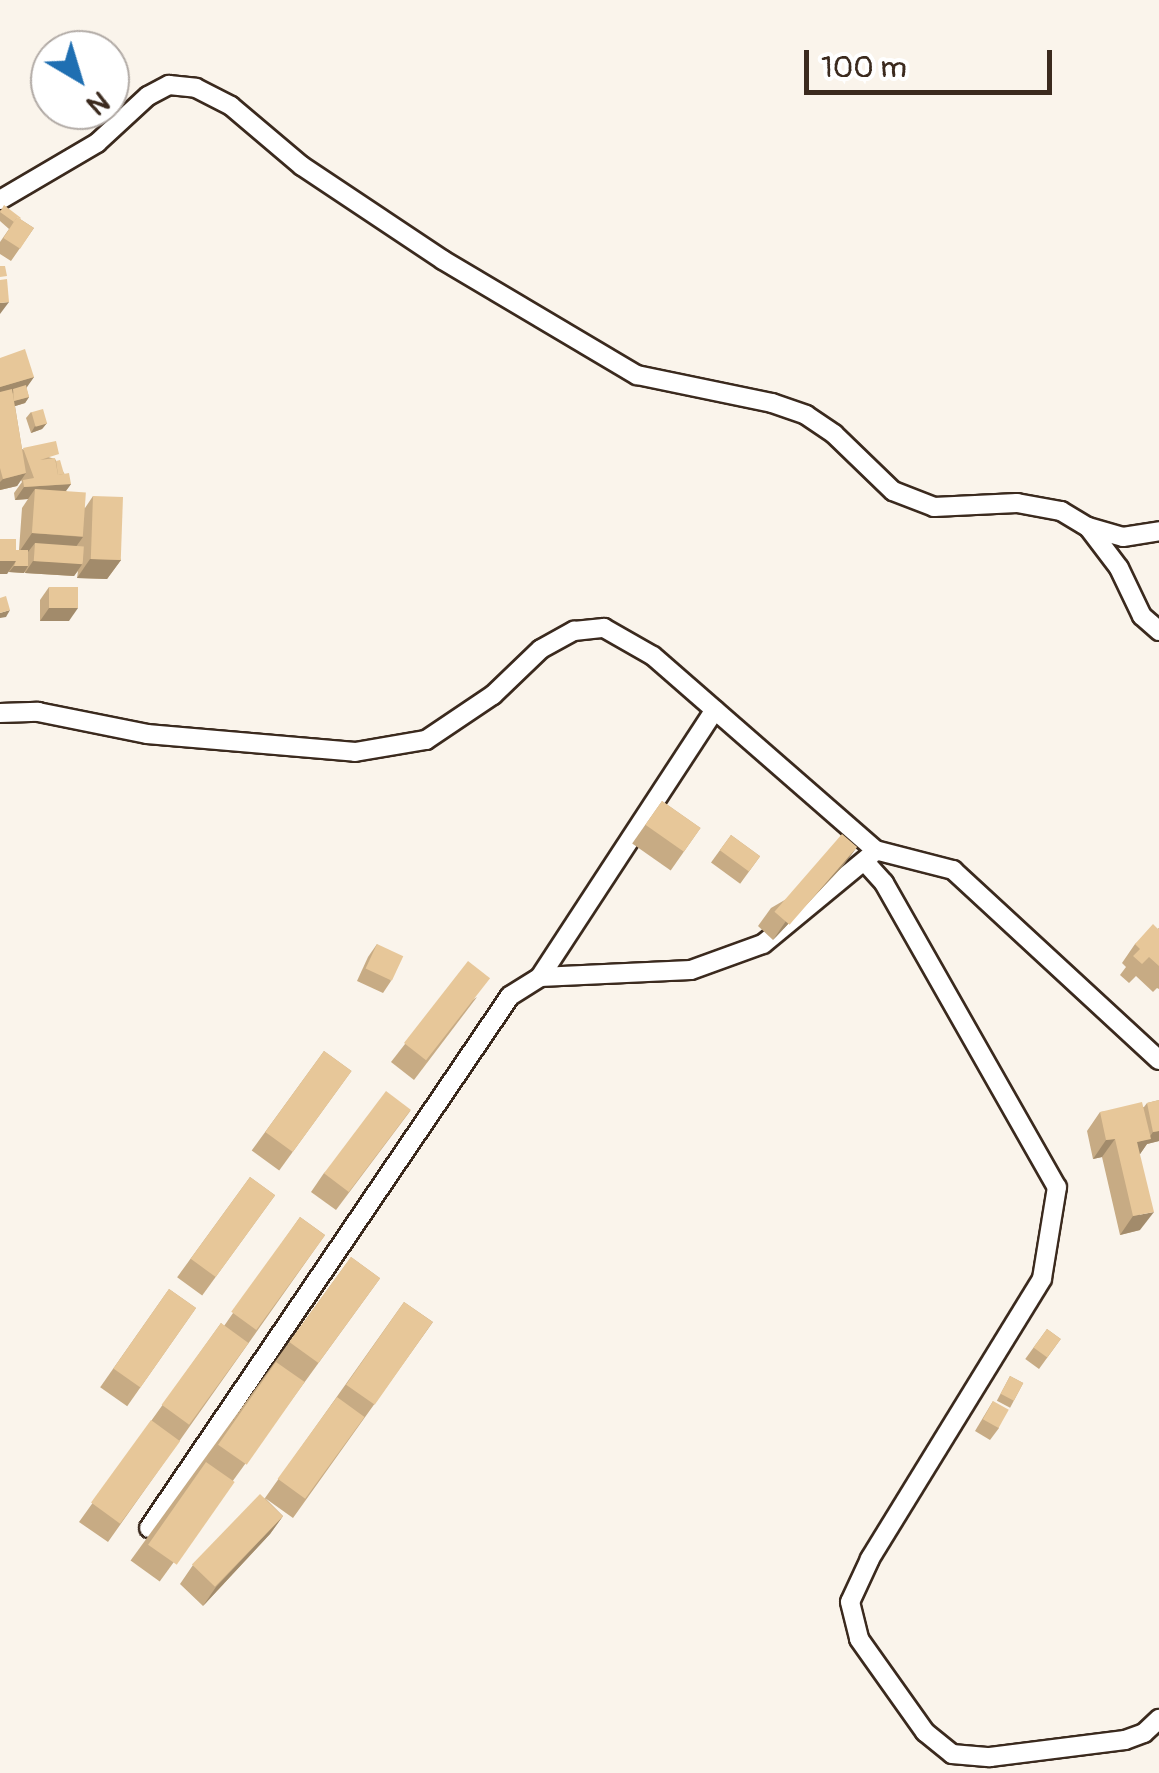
<!DOCTYPE html>
<style>
body{margin:0}
#map{position:relative;width:1159px;height:1773px;overflow:hidden;background:#faf4eb;font-family:Pangolin,sans-serif}
div>[style]{position:absolute}
.roads{filter:drop-shadow(2px 0 #3b2a1e) drop-shadow(-2px 0 #3b2a1e) drop-shadow(0 2px #3b2a1e) drop-shadow(0 -2px #3b2a1e)}
.street>*{height:18px;margin:-9px;padding:0 9px;transform-origin:9px;border-radius:9px;background:#fff}
.wall>*{inset:0;background:#c7ab84;transform-origin:0 0}
.shaded-wall>*{inset:0;background:#a28b6b}
.building>*{inset:0;background:#e7c799;transform-origin:0 0}
span{translate:-50% -50%;white-space:nowrap;text-align:center;line-height:1.15;-webkit-text-stroke:10px #fff;paint-order:stroke}
.north{position:absolute;left:30px;top:30px;width:100px;height:100px;box-sizing:border-box;background:#fff;border:2px solid #b1aaa5;border-radius:50%;rotate:142deg;font-size:28px;font-weight:700;line-height:40px;text-align:center;color:#3b2a1e}
.north::after{content:'';display:block;margin:auto;width:35px;height:45px;background:#1f6fb2;clip-path:polygon(50% 0,100% 100%,50% 72%,0 100%)}
.scale{position:absolute;left:804px;top:50px;width:248px;height:45px;box-sizing:border-box;border:5px solid #3b2a1e;border-top:0;padding-left:12px;font-size:30px;line-height:35px;white-space:nowrap;color:#3b2a1e;-webkit-text-stroke:8px #fff;paint-order:stroke}
</style>
<div id="map">
<div class="roads">
<div class="street">
<div style="left:0;top:200px;width:113px;rotate:-30.4deg"></div>
<div style="left:97px;top:143px;width:69px;rotate:-42.7deg"></div>
<div style="left:148px;top:96px;width:24px;rotate:-28deg"></div>
<div style="left:169px;top:85px;width:27px;rotate:6deg"></div>
<div style="left:196px;top:88px;width:39px;rotate:27deg"></div>
<div style="left:231px;top:106px;width:93px;rotate:40.2deg"></div>
<div style="left:302px;top:166px;width:169px;rotate:33.7deg"></div>
<div style="left:443px;top:260px;width:226px;rotate:30.7deg"></div>
<div style="left:637px;top:375px;width:138px;rotate:11.7deg"></div>
<div style="left:772px;top:403px;width:36px;rotate:19deg"></div>
<div style="left:806px;top:415px;width:34px;rotate:34deg"></div>
<div style="left:834px;top:434px;width:82px;rotate:44deg"></div>
<div style="left:893px;top:491px;width:44px;rotate:21.3deg"></div>
<div style="left:934px;top:507px;width:83px;rotate:-2.8deg"></div>
<div style="left:1017px;top:503px;width:45px;rotate:10.3deg"></div>
<div style="left:1061px;top:511px;width:31px;rotate:31deg"></div>
<div style="left:1088px;top:527px;width:36px;rotate:16deg"></div>
<div style="left:1123px;top:537px;width:36px;rotate:-9deg"></div>
<div style="left:1088px;top:527px;width:51px;rotate:52.9deg"></div>
<div style="left:1119px;top:568px;width:53px;rotate:64.4deg"></div>
<div style="left:1142px;top:616px;width:23px;rotate:41deg"></div>
<div style="left:0;top:713px;width:38px;rotate:-2deg"></div>
<div style="left:38px;top:712px;width:111px;rotate:11.4deg"></div>
<div style="left:147px;top:734px;width:209px;rotate:4.9deg"></div>
<div style="left:355px;top:752px;width:72px;rotate:-9.6deg"></div>
<div style="left:426px;top:740px;width:81px;rotate:-33.9deg"></div>
<div style="left:493px;top:695px;width:66px;rotate:-43.8deg"></div>
<div style="left:541px;top:649px;width:38px;rotate:-29deg"></div>
<div style="left:574px;top:631px;width:30px;rotate:-6deg"></div>
<div style="left:604px;top:628px;width:56px;rotate:29.7deg"></div>
<div style="left:653px;top:656px;width:295px;rotate:41.1deg"></div>
<div style="left:875px;top:850px;width:81px;rotate:14.4deg"></div>
<div style="left:953px;top:870px;width:280px;rotate:42.7deg"></div>
<div style="left:866px;top:863px;width:27px;rotate:48deg"></div>
<div style="left:884px;top:883px;width:350px;rotate:60.4deg"></div>
<div style="left:1057px;top:1187px;width:93px;rotate:99.3deg"></div>
<div style="left:1042px;top:1279px;width:329px;rotate:121.6deg"></div>
<div style="left:870px;top:1559px;width:47px;rotate:114.9deg"></div>
<div style="left:850px;top:1602px;width:38px;rotate:76deg"></div>
<div style="left:859px;top:1639px;width:114px;rotate:54.6deg"></div>
<div style="left:925px;top:1732px;width:35px;rotate:39deg"></div>
<div style="left:952px;top:1754px;width:38px;rotate:5deg"></div>
<div style="left:990px;top:1757px;width:136px;rotate:-7.2deg"></div>
<div style="left:1125px;top:1740px;width:20px;rotate:-20deg"></div>
<div style="left:1144px;top:1733px;width:21px;rotate:-43deg"></div>
<div style="left:540px;top:977px;width:319px;rotate:-56.8deg"></div>
<div style="left:149px;top:1528px;width:643px;rotate:-55.84deg"></div>
<div style="left:510px;top:996px;width:36px;rotate:-32deg"></div>
<div style="left:540px;top:977px;width:151px;rotate:-2.7deg"></div>
<div style="left:691px;top:970px;width:77px;rotate:-19.9deg"></div>
<div style="left:763px;top:944px;width:141px;rotate:-39.5deg"></div>
</div>
</div>
<div class="wall">
<div style="clip-path:polygon(0 210px,20px 219px,34px 228px,11px 261px,0 254px,0 242px,9px 229px,0 221px)"></div>
<div style="clip-path:polygon(0 358px,34px 377px,26px 387px,29px 397px,25px 403px,15px 406px,22px 449px,55px 459px,71px 484px,66px 491px,85px 508px,93px 496px,121px 560px,107px 579px,77px 578px,78px 571px,74px 576px,25px 573px,25px 571px,24px 573px,9px 572px,9px 571px,7px 574px,16px 550px,19px 550px,22px 508px,28px 499px,15px 500px,14px 493px,22px 482px,21px 480px,17px 486px,0 490px)"></div>
<div style="clip-path:polygon(31px 412px,47px 423px,42px 429px,31px 433px,26px 418px)"></div>
<div style="clip-path:polygon(49px 587px,69px 621px,40px 621px,40px 600px)"></div>
<div style="left:662px;top:801px;width:47px;height:52px;rotate:35deg"></div>
<div style="left:731px;top:835px;width:36px;height:34px;rotate:36deg"></div>
<div style="clip-path:polygon(843px 866px,773px 940px,758px 926px,771px 908px)"></div>
<div style="clip-path:polygon(1159px 928px,1159px 989px,1157px 988px,1153px 992px,1136px 976px,1129px 983px,1120px 975px,1126px 967px,1122px 963px,1135px 944px)"></div>
<div style="clip-path:polygon(377px 944px,391px 981px,383px 993px,357px 981px,368px 957px)"></div>
<div style="clip-path:polygon(477px 997px,414px 1080px,391px 1062px,405px 1044px)"></div>
<div style="left:324px;top:1051px;width:34px;height:123px;rotate:36deg"></div>
<div style="clip-path:polygon(1159px 1100px,1159px 1141px,1147px 1144px,1140px 1154px,1140px 1230px,1120px 1235px,1102px 1157px,1093px 1159px,1087px 1131px,1100px 1112px,1144px 1107px,1147px 1103px)"></div>
<div style="clip-path:polygon(411px 1110px,336px 1210px,311px 1192px,324px 1173px)"></div>
<div style="left:250px;top:1177px;width:31px;height:124px;rotate:36deg"></div>
<div style="clip-path:polygon(300px 1217px,325px 1235px,108px 1542px,79px 1522px,221px 1323px,224px 1326px)"></div>
<div style="left:351px;top:1257px;width:36px;height:375px;rotate:36deg"></div>
<div style="left:169px;top:1289px;width:33px;height:120px;rotate:35deg"></div>
<div style="clip-path:polygon(404px 1302px,433px 1322px,293px 1518px,265px 1498px,283px 1516px,270px 1534px,203px 1606px,180px 1584px,193px 1565px,265px 1498px)"></div>
<div style="left:1047px;top:1329px;width:17px;height:37px;rotate:36deg"></div>
<div style="left:1010px;top:1376px;width:15px;height:28px;rotate:28deg"></div>
<div style="clip-path:polygon(993px 1401px,999px 1428px,990px 1440px,975px 1431px)"></div>
</div>
<div class="shaded-wall">
<div style="clip-path:polygon(9px 302px,0 314px,0 303px)"></div>
<div style="clip-path:polygon(34px 377px,25px 390px,0 397px,0 387px)"></div>
<div style="clip-path:polygon(29px 397px,25px 403px,9px 408px,13px 401px)"></div>
<div style="clip-path:polygon(47px 423px,42px 429px,31px 433px,35px 426px)"></div>
<div style="clip-path:polygon(26px 473px,17px 486px,0 490px,0 482px,3px 479px)"></div>
<div style="clip-path:polygon(71px 484px,62px 496px,35px 489px,28px 499px,15px 500px,24px 487px)"></div>
<div style="clip-path:polygon(32px 533px,83px 537px,70px 555px,35px 543px,28px 552px,19px 552px)"></div>
<div style="clip-path:polygon(90px 559px,121px 560px,107px 579px,77px 578px)"></div>
<div style="clip-path:polygon(0 561px,16px 561px,7px 574px,0 574px)"></div>
<div style="clip-path:polygon(33px 561px,83px 563px,74px 576px,25px 573px)"></div>
<div style="clip-path:polygon(14px 566px,28px 566px,24px 573px,9px 572px)"></div>
<div style="clip-path:polygon(49px 608px,78px 608px,69px 621px,40px 621px)"></div>
<div style="clip-path:polygon(10px 610px,6px 617px,0 618px,0 613px)"></div>
<div style="clip-path:polygon(857px 847px,843px 866px,773px 940px,786px 921px)"></div>
<div style="clip-path:polygon(1159px 1131px,1159px 1141px,1147px 1144px,1138px 1157px,1137px 1142px,1148px 1139px,1153px 1132px)"></div>
<div style="clip-path:polygon(1115px 1139px,1102px 1157px,1093px 1159px,1106px 1140px)"></div>
<div style="clip-path:polygon(1154px 1212px,1140px 1230px,1120px 1235px,1133px 1216px)"></div>
<div style="clip-path:polygon(283px 1516px,270px 1534px,203px 1606px,216px 1587px)"></div>
</div>
<div class="building">
<div style="clip-path:polygon(4px 205px,21px 218px,20px 219px,17px 217px,14px 222px,0 212px)"></div>
<div style="left:17px;top:217px;width:20px;height:25px;rotate:33deg"></div>
<div style="clip-path:polygon(0 266px,5px 266px,7px 276px,0 277px)"></div>
<div style="clip-path:polygon(7px 279px,9px 302px,0 303px,0 280px)"></div>
<div style="clip-path:polygon(25px 349px,34px 377px,0 387px,0 358px)"></div>
<div style="clip-path:polygon(26px 385px,29px 397px,14px 401px,13px 389px)"></div>
<div style="clip-path:polygon(12px 389px,26px 473px,3px 479px,0 468px,0 392px)"></div>
<div style="left:43px;top:409px;width:15px;height:12px;rotate:74deg"></div>
<div style="clip-path:polygon(56px 441px,59px 454px,40px 460px,55px 458px,58px 475px,69px 473px,71px 484px,24px 487px,23px 480px,34px 478px,23px 448px)"></div>
<div style="clip-path:polygon(60px 460px,64px 474px,58px 475px,56px 461px)"></div>
<div style="left:35px;top:489px;width:51px;height:44px;rotate:4deg"></div>
<div style="left:93px;top:496px;width:30px;height:63px;rotate:2deg"></div>
<div style="left:16px;top:539px;width:22px;height:16px;rotate:90deg"></div>
<div style="left:35px;top:543px;width:49px;height:18px;rotate:4deg"></div>
<div style="clip-path:polygon(16px 550px,28px 550px,28px 566px,14px 566px,16px 561px)"></div>
<div style="left:49px;top:587px;width:29px;height:21px"></div>
<div style="clip-path:polygon(6px 596px,10px 610px,0 613px,0 598px)"></div>
<div style="left:662px;top:801px;width:47px;height:29px;rotate:35deg"></div>
<div style="left:842px;top:834px;width:20px;height:103px;rotate:41deg"></div>
<div style="left:731px;top:835px;width:36px;height:19px;rotate:36deg"></div>
<div style="clip-path:polygon(1153px 924px,1158px 929px,1159px 928px,1159px 966px,1149px 957px,1142px 964px,1133px 956px,1140px 949px,1135px 944px)"></div>
<div style="left:377px;top:944px;width:29px;height:27px;rotate:25deg"></div>
<div style="left:468px;top:961px;width:28px;height:104px;rotate:38deg"></div>
<div style="left:324px;top:1051px;width:34px;height:100px;rotate:36deg"></div>
<div style="left:386px;top:1091px;width:31px;height:103px;rotate:37deg"></div>
<div style="clip-path:polygon(1159px 1100px,1159px 1131px,1153px 1132px,1147px 1103px)"></div>
<div style="clip-path:polygon(1142px 1102px,1151px 1139px,1137px 1142px,1154px 1212px,1133px 1216px,1115px 1139px,1106px 1140px,1100px 1112px)"></div>
<div style="left:250px;top:1177px;width:31px;height:101px;rotate:36deg"></div>
<div style="left:300px;top:1217px;width:31px;height:117px;rotate:36deg"></div>
<div style="left:351px;top:1257px;width:36px;height:105px;rotate:36deg"></div>
<div style="left:169px;top:1289px;width:33px;height:97px;rotate:35deg"></div>
<div style="left:404px;top:1302px;width:35px;height:101px;rotate:35deg"></div>
<div style="left:221px;top:1323px;width:34px;height:101px;rotate:36deg"></div>
<div style="left:1047px;top:1329px;width:17px;height:23px;rotate:36deg"></div>
<div style="left:276px;top:1362px;width:35px;height:101px;rotate:35deg"></div>
<div style="left:1010px;top:1376px;width:15px;height:20px;rotate:28deg"></div>
<div style="left:337px;top:1397px;width:34px;height:101px;rotate:36deg"></div>
<div style="left:993px;top:1401px;width:18px;height:21px;rotate:29deg"></div>
<div style="left:151px;top:1420px;width:36px;height:102px;rotate:36deg"></div>
<div style="left:206px;top:1462px;width:35px;height:101px;rotate:35deg"></div>
<div style="left:260px;top:1494px;width:32px;height:98px;rotate:44deg"></div>
</div>
<div class="north">N</div>
<div class="scale">100 m</div>
</div>
